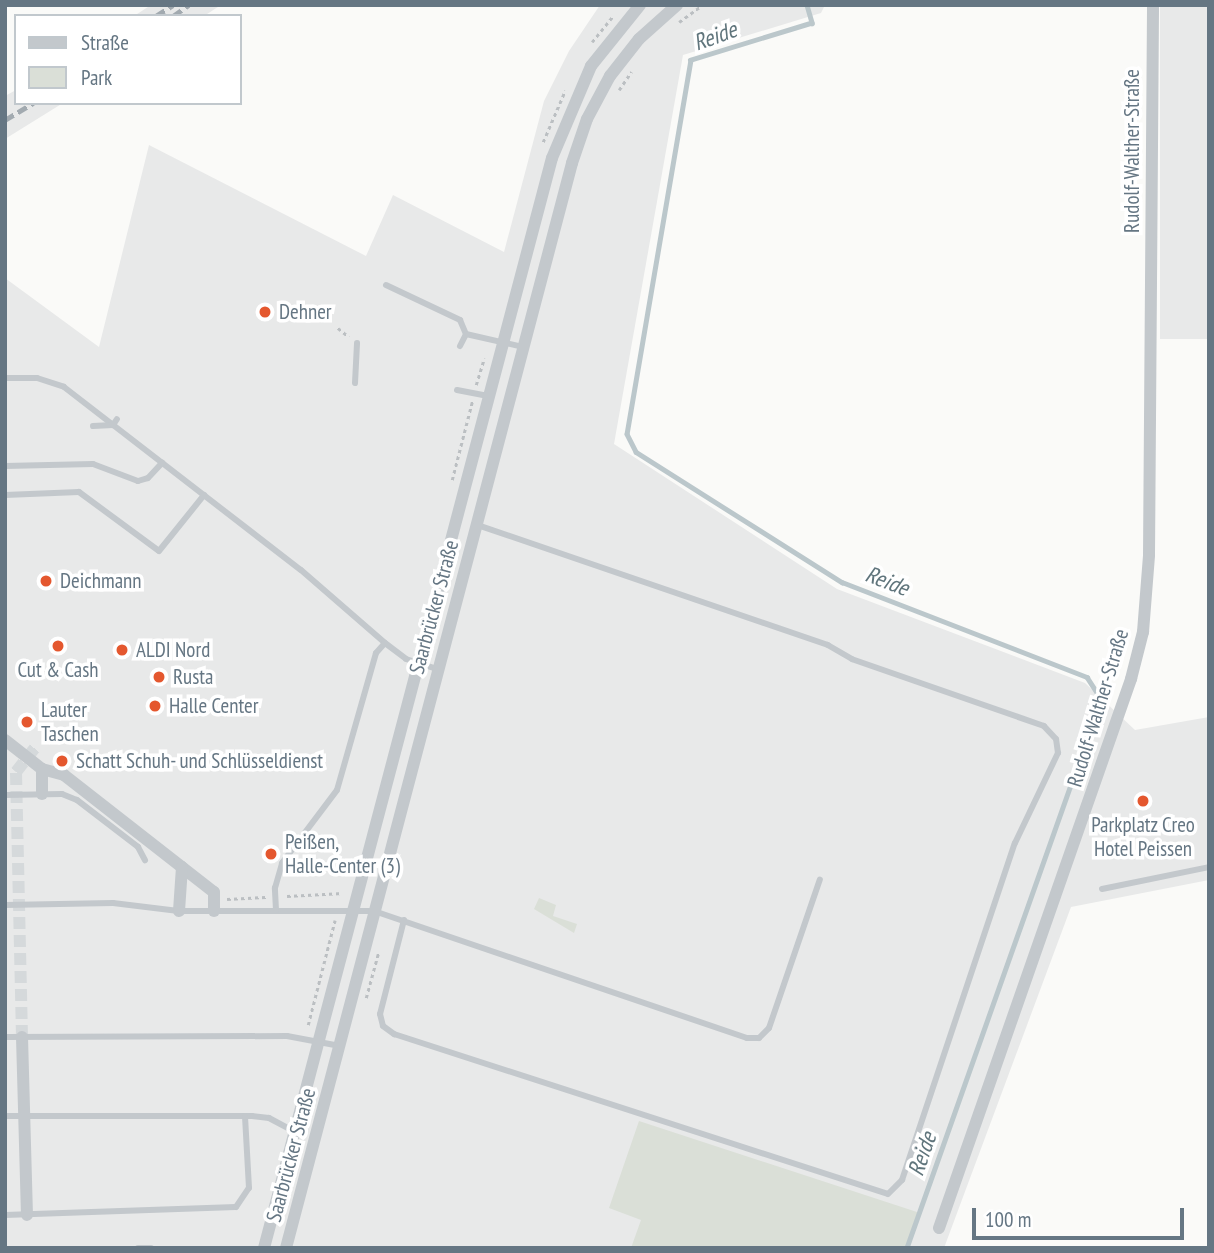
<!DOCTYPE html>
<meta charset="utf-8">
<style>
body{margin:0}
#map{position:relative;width:1214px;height:1253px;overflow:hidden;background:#fafaf8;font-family:"PT Sans Narrow",sans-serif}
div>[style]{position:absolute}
.built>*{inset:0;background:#e8e9e9;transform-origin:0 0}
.green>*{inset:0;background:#dadfd7}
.stream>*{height:4.5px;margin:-2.25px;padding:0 2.25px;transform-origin:2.25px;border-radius:2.25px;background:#bbc7cb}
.street-tunnel>*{height:12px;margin-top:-6px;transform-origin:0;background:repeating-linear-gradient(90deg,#d5d9db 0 12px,transparent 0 18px)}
.path>*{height:2.5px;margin-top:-1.25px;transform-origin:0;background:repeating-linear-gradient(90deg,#bbbfc2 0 3.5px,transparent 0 7px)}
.lane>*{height:6px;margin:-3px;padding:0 3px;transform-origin:3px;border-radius:3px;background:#c3c8cc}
.street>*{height:12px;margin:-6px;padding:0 6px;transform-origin:6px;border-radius:6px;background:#c3c8cc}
.rail>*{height:4.5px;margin-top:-2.25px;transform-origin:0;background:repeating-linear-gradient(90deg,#a2aab0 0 10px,transparent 0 15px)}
.dots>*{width:19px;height:19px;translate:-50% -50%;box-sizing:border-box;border:4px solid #fff;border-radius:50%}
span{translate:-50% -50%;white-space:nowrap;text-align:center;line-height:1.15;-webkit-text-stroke:7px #fff;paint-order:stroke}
.street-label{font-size:21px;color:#657683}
.poi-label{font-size:21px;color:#657683}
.left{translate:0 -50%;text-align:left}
.water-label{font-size:23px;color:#60757c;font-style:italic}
.frame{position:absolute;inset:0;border:7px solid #657683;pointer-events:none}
.legend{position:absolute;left:14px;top:14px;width:228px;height:91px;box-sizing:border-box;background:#fff;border:2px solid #c1c8cd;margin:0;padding:9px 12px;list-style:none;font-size:21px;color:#657683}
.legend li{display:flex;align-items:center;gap:14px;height:35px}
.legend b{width:35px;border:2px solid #c1c8cd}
.scale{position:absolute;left:972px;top:1208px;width:212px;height:32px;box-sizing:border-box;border:4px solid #657683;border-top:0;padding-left:9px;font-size:21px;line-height:24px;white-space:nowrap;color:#657683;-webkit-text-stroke:5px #fff;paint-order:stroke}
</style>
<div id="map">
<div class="built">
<div style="clip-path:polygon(151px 5px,221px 5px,204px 16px,134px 16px)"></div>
<div style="clip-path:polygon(600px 5px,825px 5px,821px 13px,683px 55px,614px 444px,837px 589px,1085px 683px,1135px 730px,1209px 717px,1209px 880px,1071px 907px,944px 1248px,5px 1248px,5px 278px,99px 347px,149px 145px,366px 256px,393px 195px,504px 252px,544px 101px,569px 51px)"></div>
<div style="left:1160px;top:5px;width:49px;height:334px"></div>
<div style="clip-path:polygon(16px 90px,16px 103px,63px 103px,5px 139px,5px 96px)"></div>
</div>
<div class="green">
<div style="clip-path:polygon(539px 898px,556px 905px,553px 916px,577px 924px,574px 933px,534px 909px)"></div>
<div style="clip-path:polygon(639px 1121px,920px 1213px,908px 1248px,631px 1248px,641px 1220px,609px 1208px)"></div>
</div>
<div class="stream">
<div style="left:807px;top:5px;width:19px;rotate:74deg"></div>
<div style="left:812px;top:23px;width:127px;rotate:163deg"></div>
<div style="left:691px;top:60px;width:379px;rotate:99.7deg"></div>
<div style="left:627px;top:434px;width:20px;rotate:63deg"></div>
<div style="left:636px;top:452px;width:244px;rotate:32.3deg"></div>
<div style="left:842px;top:582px;width:263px;rotate:21.2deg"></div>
<div style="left:1087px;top:677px;width:20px;rotate:57deg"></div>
<div style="left:1098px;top:694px;width:12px;rotate:85deg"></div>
<div style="left:1099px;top:706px;width:575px;rotate:109.51deg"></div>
</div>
<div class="street-tunnel">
<div style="left:22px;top:1037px;width:265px;rotate:-91.3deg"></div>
<div style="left:16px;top:772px;width:31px;rotate:-52deg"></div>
</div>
<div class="path">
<div style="left:679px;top:22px;width:29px;rotate:-36deg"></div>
<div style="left:592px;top:42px;width:32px;rotate:-51deg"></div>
<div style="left:619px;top:90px;width:22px;rotate:-56deg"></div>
<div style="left:543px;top:142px;width:56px;rotate:-66.7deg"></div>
<div style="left:338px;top:328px;width:14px;rotate:39deg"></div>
<div style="left:476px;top:385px;width:28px;rotate:-73deg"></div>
<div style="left:452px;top:480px;width:81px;rotate:-75.6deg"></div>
<div style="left:287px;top:896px;width:56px;rotate:-3.1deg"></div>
<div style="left:227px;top:899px;width:39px;rotate:-3deg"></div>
<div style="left:366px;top:998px;width:46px;rotate:-74.7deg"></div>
<div style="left:308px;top:1025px;width:108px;rotate:-75.6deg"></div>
<div style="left:172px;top:1248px;width:42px"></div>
</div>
<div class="lane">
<div style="left:386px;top:285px;width:82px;rotate:25.3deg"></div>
<div style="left:460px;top:320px;width:15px;rotate:67deg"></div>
<div style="left:466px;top:334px;width:58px;rotate:12.8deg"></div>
<div style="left:460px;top:346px;width:13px;rotate:-63deg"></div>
<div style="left:5px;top:378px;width:32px"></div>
<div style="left:37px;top:378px;width:28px;rotate:18deg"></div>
<div style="left:64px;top:387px;width:299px;rotate:37.7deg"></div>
<div style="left:301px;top:570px;width:111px;rotate:41deg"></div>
<div style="left:355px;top:383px;width:40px;rotate:-87.1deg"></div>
<div style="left:457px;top:390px;width:33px;rotate:11deg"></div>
<div style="left:93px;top:426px;width:20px;rotate:-3deg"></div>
<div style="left:113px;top:425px;width:7px;rotate:-56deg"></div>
<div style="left:5px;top:466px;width:88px;rotate:-1.3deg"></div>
<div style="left:93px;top:464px;width:48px;rotate:20.7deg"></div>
<div style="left:138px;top:481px;width:10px;rotate:-17deg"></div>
<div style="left:148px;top:478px;width:21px;rotate:-47deg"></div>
<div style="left:5px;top:495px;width:74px;rotate:-2.3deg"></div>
<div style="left:79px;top:492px;width:99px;rotate:36.4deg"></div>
<div style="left:159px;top:551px;width:72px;rotate:-51.2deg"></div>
<div style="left:5px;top:795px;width:57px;rotate:-1deg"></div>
<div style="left:62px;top:794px;width:16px;rotate:22deg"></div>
<div style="left:77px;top:800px;width:77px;rotate:37.6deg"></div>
<div style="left:138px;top:847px;width:15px;rotate:62deg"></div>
<div style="left:1102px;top:889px;width:109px;rotate:-11.6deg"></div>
<div style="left:5px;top:905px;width:108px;rotate:-1.1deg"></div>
<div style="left:113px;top:903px;width:66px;rotate:6.9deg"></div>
<div style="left:179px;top:911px;width:195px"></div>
<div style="left:374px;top:911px;width:394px;rotate:18.8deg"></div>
<div style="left:747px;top:1038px;width:12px"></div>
<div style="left:759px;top:1038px;width:14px;rotate:-45deg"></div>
<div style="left:769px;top:1028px;width:157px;rotate:-71.1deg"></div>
<div style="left:276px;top:910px;width:22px;rotate:-93deg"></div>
<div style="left:275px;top:888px;width:26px;rotate:-74deg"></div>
<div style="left:282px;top:863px;width:91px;rotate:-53deg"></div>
<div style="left:337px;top:790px;width:142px;rotate:-74.1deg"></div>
<div style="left:376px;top:653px;width:13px;rotate:-48deg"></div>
<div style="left:385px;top:643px;width:26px;rotate:37deg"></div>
<div style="left:406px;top:659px;width:33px;rotate:18deg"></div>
<div style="left:404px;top:920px;width:97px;rotate:104.3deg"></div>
<div style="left:380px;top:1014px;width:12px;rotate:76deg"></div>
<div style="left:383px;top:1026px;width:14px;rotate:36deg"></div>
<div style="left:394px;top:1034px;width:519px;rotate:17.95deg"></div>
<div style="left:888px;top:1194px;width:20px;rotate:-45deg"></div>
<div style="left:902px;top:1180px;width:355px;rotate:-71.5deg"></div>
<div style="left:1015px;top:843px;width:100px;rotate:-64.5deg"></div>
<div style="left:1058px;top:753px;width:14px;rotate:-98deg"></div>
<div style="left:1056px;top:739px;width:18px;rotate:-133deg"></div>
<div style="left:1044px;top:726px;width:203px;rotate:-160.8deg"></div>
<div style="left:852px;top:659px;width:28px;rotate:-150deg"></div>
<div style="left:828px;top:645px;width:371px;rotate:-161.1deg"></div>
<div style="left:5px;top:1037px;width:282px;rotate:-0.2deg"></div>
<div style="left:287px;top:1036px;width:54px;rotate:10.7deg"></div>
<div style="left:5px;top:1116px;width:247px"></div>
<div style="left:252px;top:1116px;width:17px;rotate:7deg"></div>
<div style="left:269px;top:1118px;width:30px;rotate:28deg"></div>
<div style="left:5px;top:1215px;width:231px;rotate:-2deg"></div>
<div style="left:236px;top:1207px;width:23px;rotate:-56deg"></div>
<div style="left:249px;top:1188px;width:72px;rotate:-93.2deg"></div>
<div style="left:138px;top:1248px;width:13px"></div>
</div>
<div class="street">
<div style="left:5px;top:740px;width:47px;rotate:38.1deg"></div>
<div style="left:42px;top:769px;width:23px;rotate:15deg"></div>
<div style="left:64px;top:775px;width:190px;rotate:38deg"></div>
<div style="left:214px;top:892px;width:19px;rotate:90deg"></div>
<div style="left:42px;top:769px;width:25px;rotate:90deg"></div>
<div style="left:179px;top:911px;width:44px;rotate:-86.1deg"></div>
<div style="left:22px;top:1037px;width:178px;rotate:88.4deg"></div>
<div style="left:939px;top:1228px;width:582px;rotate:-70.72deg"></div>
<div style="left:1131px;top:679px;width:49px;rotate:-75.7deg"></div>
<div style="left:1143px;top:632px;width:77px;rotate:-85.5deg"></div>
<div style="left:1149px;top:555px;width:550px;rotate:-89.58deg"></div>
<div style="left:264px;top:1248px;width:1127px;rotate:-75.2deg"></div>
<div style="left:552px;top:158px;width:100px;rotate:-67deg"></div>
<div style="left:591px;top:66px;width:78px;rotate:-51.2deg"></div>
<div style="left:286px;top:1248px;width:1122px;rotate:-75.23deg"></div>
<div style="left:572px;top:163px;width:46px;rotate:-71.2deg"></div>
<div style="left:587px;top:119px;width:49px;rotate:-61.9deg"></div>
<div style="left:610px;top:76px;width:47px;rotate:-51.9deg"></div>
<div style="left:639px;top:39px;width:51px;rotate:-41.8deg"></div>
</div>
<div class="rail">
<div style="left:156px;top:16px;width:20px;rotate:-33deg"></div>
<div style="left:173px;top:16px;width:19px;rotate:-35deg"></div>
<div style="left:5px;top:120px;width:33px;rotate:-31deg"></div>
</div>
<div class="dots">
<div style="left:265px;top:312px;background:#e4572e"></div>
<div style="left:46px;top:581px;background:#e4572e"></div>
<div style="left:58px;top:646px;background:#e4572e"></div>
<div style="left:122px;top:650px;background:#e4572e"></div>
<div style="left:159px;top:677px;background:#e4572e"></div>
<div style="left:155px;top:706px;background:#e4572e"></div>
<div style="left:27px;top:722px;background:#e4572e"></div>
<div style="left:62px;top:761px;background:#e4572e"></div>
<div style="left:1143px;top:801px;background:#e4572e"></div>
<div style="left:271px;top:854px;background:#e4572e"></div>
</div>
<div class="street-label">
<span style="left:1132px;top:151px;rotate:-90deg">Rudolf-Walther-Straße</span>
<span style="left:434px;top:607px;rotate:-75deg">Saarbrücker Straße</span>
<span style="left:1098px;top:708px;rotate:-73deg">Rudolf-Walther-Straße</span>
<span style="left:291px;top:1155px;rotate:-75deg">Saarbrücker Straße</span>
</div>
<div class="poi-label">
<span class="left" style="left:279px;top:312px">Dehner</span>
<span class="left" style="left:60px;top:581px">Deichmann</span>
<span class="left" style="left:136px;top:650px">ALDI Nord</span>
<span style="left:58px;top:670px">Cut &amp; Cash</span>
<span class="left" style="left:173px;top:677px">Rusta</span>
<span class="left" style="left:169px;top:706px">Halle Center</span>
<span class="left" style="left:41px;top:722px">Lauter<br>Taschen</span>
<span class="left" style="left:76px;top:761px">Schatt Schuh- und Schlüsseldienst</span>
<span style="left:1143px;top:837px">Parkplatz Creo<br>Hotel Peissen</span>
<span class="left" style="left:285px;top:854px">Peißen,<br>Halle-Center (3)</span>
</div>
<div class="water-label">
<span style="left:715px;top:36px;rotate:-20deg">Reide</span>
<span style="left:887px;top:581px;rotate:21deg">Reide</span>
<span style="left:922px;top:1154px;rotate:-71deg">Reide</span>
</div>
<div class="frame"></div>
<ul class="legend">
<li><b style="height:9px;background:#c3c8cc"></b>Straße</li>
<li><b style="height:19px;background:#dadfd7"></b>Park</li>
</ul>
<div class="scale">100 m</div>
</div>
